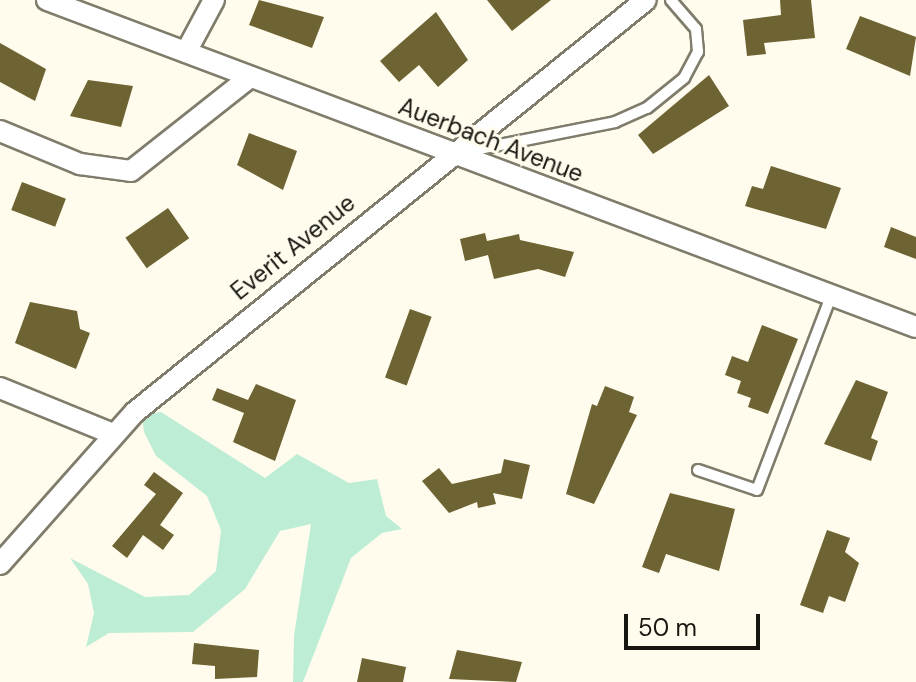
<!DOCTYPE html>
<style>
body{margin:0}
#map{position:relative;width:916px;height:682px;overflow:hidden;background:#fffced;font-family:"DM Sans",sans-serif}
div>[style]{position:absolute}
.green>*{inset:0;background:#beedd5}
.building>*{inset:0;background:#6e6333;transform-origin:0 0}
.roads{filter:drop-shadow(2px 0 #7f7c6b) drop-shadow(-2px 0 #7f7c6b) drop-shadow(0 2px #7f7c6b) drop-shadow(0 -2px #7f7c6b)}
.service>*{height:10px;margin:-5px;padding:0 5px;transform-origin:5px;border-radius:5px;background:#fff}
.minor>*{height:20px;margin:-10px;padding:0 10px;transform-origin:10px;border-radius:10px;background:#fff}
span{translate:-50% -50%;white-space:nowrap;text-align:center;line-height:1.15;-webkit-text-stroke:6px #fffced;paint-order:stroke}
.street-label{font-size:24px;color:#171610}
.scale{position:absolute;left:624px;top:614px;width:136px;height:36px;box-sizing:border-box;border:4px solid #171610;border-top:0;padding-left:10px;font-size:24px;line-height:28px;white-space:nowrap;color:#171610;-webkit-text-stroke:6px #fffced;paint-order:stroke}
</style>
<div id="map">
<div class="green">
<div style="clip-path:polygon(161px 412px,265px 478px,297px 454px,349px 483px,377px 479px,386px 516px,402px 529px,382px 533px,351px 558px,303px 682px,293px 682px,294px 636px,311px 524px,280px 531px,245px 589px,193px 632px,109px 633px,86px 647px,94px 613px,88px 584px,70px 558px,145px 597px,189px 595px,216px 571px,221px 530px,207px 496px,156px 456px,144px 432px,142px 415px)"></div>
</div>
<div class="building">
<div style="clip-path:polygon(259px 0,324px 17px,312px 48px,249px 25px)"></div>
<div style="clip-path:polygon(487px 0,551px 0,512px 31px)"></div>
<div style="clip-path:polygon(780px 0,811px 0,815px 38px,764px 43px,766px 54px,747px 56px,743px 20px,781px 15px)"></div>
<div style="clip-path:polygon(436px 12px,468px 60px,438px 87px,419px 65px,399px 82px,380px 61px)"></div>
<div style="clip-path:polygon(860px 16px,916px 37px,910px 76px,846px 49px)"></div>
<div style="clip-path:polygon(0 43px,46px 69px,35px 101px,0 82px)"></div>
<div style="clip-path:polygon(709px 75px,729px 106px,653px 154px,638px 135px)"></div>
<div style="clip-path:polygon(88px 80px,133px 86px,121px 127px,70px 116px)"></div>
<div style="clip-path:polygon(249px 133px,297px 151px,283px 190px,237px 165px)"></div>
<div style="clip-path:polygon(771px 166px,841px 188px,826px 229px,745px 206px,752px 186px,763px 189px)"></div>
<div style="left:22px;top:182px;width:47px;height:30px;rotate:21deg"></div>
<div style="left:168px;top:208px;width:37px;height:52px;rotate:55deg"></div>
<div style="clip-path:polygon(891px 227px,916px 237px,916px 259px,884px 247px)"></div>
<div style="clip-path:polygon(485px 233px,487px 241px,519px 234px,520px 240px,574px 252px,565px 277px,538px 269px,494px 279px,488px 255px,465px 261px,460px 239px)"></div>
<div style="clip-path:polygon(30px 302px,77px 311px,80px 329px,90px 333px,76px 369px,15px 343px)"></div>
<div style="left:410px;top:309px;width:23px;height:73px;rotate:20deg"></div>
<div style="clip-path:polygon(762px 325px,798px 339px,768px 414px,748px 407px,751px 398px,737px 393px,741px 381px,725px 375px,732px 356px,748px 362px)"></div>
<div style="clip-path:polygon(856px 380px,888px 392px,871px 438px,878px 441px,871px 461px,824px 444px)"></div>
<div style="clip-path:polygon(256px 384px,296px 400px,275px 461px,233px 442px,244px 413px,212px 400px,217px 388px,248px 400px)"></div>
<div style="clip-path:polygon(605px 386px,634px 397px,629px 412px,637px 415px,594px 504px,566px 494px,592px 404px,597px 406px)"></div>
<div style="clip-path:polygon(504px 459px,530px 465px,522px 499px,493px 493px,496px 504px,478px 508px,477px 502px,449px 513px,422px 481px,439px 468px,452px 484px,501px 473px)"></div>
<div style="clip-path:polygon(154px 472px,183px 493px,160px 525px,174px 535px,163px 550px,143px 535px,127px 558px,112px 546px,156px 494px,144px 485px)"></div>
<div style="clip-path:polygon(670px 493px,735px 509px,719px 571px,666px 554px,659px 573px,642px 567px)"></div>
<div style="clip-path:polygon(827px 530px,850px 538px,845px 552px,859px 563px,845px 602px,829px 596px,823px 613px,800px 605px)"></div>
<div style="clip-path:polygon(194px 643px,259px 650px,257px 677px,215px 679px,215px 666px,192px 664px)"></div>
<div style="clip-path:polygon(457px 650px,522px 662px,516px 682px,449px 679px)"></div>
<div style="clip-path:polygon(362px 658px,406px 667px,403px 682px,357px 682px)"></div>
</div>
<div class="roads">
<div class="service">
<div style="left:464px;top:152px;width:154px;rotate:-11.2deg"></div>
<div style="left:615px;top:122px;width:35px;rotate:-24deg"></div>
<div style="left:647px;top:108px;width:48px;rotate:-39deg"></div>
<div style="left:684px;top:78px;width:30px;rotate:-62deg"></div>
<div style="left:698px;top:52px;width:23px;rotate:-95deg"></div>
<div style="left:696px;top:29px;width:38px;rotate:-131deg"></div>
<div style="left:698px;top:470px;width:62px;rotate:18.7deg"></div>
<div style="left:757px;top:490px;width:208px;rotate:-69.1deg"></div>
</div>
<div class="minor">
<div style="left:47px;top:0;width:928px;rotate:20.62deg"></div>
<div style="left:186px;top:52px;width:59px;rotate:-61.7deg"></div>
<div style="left:0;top:131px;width:87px;rotate:22.4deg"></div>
<div style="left:80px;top:164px;width:51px;rotate:7.8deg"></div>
<div style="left:131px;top:171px;width:152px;rotate:-38.3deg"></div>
<div style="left:0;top:388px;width:122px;rotate:22.2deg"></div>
<div style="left:0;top:564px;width:203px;rotate:-48.4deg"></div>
<div style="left:135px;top:412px;width:656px;rotate:-38.88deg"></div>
</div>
</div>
<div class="street-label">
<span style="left:491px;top:140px;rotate:21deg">Auerbach Avenue</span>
<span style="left:293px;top:247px;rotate:-39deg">Everit Avenue</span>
</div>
<div class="scale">50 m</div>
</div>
